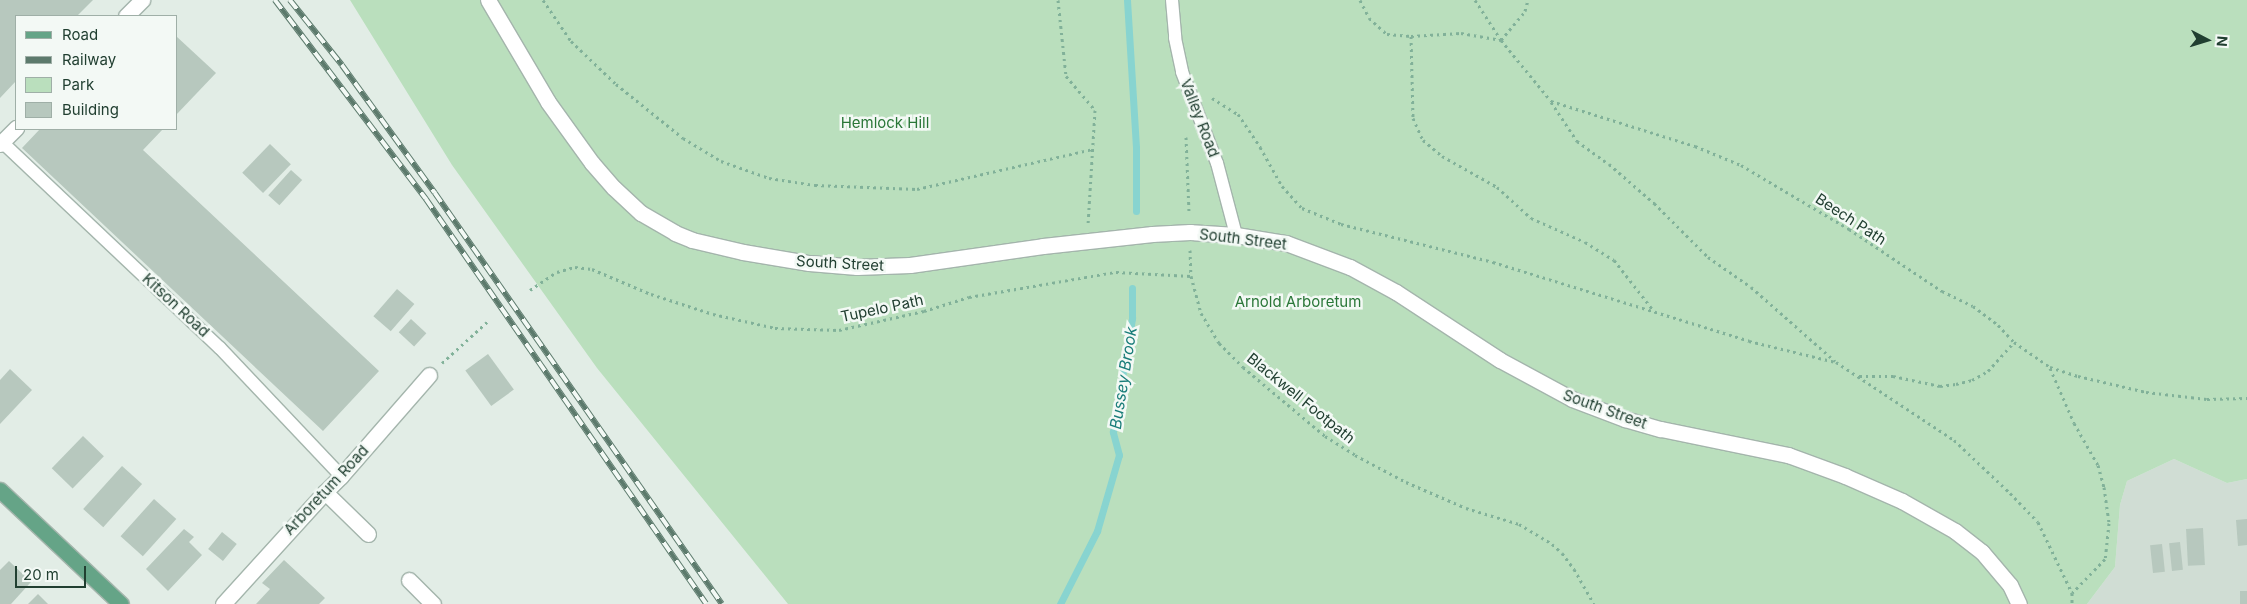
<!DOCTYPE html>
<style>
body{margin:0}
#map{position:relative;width:2247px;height:604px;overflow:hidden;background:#e2ede6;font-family:Inter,sans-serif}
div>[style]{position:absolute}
.built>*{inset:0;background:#d0ddd4}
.green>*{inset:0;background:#badfbd}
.stream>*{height:7px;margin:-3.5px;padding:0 3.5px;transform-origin:3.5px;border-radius:3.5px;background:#88d4d0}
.building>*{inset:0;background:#b7c8be;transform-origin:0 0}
.path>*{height:3px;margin-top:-1.5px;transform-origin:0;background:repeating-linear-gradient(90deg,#81b199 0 2.5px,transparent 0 6.5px)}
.roads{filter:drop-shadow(1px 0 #a4b5ac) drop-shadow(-1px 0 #a4b5ac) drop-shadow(0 1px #a4b5ac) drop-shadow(0 -1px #a4b5ac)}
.service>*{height:12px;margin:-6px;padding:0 6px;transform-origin:6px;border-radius:6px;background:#fff}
.minor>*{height:15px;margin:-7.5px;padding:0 7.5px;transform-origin:7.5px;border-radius:7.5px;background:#fff}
.primary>*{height:15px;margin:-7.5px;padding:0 7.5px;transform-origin:7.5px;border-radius:7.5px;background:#65a487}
.rail>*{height:5.5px;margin-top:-2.75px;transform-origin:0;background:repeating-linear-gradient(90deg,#f3f9f5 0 11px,#5c7a6c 0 22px);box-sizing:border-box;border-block:1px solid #5c7a6c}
span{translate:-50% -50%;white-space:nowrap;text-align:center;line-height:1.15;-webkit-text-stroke:5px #f3f9f5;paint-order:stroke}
.street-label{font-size:15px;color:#213f31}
.park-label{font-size:15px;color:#2a7738}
.water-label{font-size:16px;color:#197d79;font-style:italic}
.legend{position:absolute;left:15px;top:15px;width:162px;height:115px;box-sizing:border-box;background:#f3f9f5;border:1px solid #9fafa7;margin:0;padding:6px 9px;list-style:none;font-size:15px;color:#213f31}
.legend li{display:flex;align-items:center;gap:10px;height:25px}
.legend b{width:25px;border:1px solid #9fafa7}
.north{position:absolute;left:2182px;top:15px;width:50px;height:50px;-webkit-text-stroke:4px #f3f9f5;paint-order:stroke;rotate:95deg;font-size:14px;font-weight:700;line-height:20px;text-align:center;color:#213f31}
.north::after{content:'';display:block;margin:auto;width:18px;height:22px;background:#213f31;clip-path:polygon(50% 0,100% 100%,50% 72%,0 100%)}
.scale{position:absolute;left:15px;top:566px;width:71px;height:22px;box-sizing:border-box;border:2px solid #213f31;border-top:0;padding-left:6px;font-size:15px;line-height:18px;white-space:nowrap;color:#213f31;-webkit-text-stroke:4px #f3f9f5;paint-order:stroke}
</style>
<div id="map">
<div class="built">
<div style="clip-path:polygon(2174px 459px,2227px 483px,2247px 479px,2247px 604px,2087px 604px,2115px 567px,2120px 505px,2127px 481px)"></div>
</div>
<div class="green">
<div style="clip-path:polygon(350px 0,2247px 0,2247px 479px,2227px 483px,2174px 459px,2127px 481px,2120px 505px,2115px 567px,2087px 604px,788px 604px,597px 368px,452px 165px)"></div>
</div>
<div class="stream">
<div style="left:1127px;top:0;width:148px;rotate:86.5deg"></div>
<div style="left:1136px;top:148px;width:63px;rotate:90deg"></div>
<div style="left:1060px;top:604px;width:82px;rotate:-63.1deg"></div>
<div style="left:1097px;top:531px;width:79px;rotate:-73.9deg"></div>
<div style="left:1119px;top:455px;width:24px;rotate:-105deg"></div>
<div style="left:1113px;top:432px;width:116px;rotate:-80.5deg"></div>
<div style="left:1132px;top:318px;width:30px;rotate:-90deg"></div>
</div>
<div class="building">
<div style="clip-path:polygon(0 0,93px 0,77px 16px,16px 16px,16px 81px,0 98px)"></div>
<div style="clip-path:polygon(176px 36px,216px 73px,176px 115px)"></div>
<div style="clip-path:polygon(40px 129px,163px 129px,143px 150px,379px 371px,323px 431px,22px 148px)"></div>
<div style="left:270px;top:144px;width:29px;height:40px;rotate:44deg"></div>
<div style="left:291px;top:170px;width:15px;height:34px;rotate:42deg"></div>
<div style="left:397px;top:289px;width:23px;height:36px;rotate:41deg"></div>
<div style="left:411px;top:319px;width:21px;height:18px;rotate:43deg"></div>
<div style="left:488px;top:354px;width:44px;height:28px;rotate:54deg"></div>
<div style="clip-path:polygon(10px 369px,32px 390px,0 424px,0 380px)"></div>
<div style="left:83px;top:436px;width:29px;height:45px;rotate:44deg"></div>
<div style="left:122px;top:466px;width:27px;height:58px;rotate:42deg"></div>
<div style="left:154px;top:499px;width:30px;height:50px;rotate:42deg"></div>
<div style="clip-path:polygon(2247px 519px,2247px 545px,2238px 546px,2236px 520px)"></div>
<div style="left:2203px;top:528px;width:37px;height:17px;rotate:87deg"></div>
<div style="clip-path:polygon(184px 529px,194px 537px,189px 542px,202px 555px,168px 591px,146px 569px)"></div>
<div style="left:222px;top:532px;width:19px;height:22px;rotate:39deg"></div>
<div style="left:2180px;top:542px;width:28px;height:11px;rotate:84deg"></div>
<div style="left:2162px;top:544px;width:28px;height:12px;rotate:84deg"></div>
<div style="clip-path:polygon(284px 560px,325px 598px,319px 604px,256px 604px,270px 589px,262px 583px)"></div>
<div style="clip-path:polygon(9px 561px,31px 582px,11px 604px,0 604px,0 570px)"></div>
<div style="left:2240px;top:591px;width:7px;height:13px"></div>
<div style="clip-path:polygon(38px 594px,48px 604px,28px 604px)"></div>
</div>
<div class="path">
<div style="left:543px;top:0;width:50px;rotate:55.7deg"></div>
<div style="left:571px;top:41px;width:62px;rotate:43.7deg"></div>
<div style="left:616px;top:84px;width:86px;rotate:38.9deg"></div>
<div style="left:683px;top:138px;width:44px;rotate:31.2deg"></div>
<div style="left:721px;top:161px;width:51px;rotate:19.5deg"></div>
<div style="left:769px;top:178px;width:47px;rotate:8.7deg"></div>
<div style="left:815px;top:185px;width:102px;rotate:2.2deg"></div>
<div style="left:917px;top:189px;width:180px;rotate:-12.8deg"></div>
<div style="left:1058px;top:0;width:76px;rotate:84deg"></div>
<div style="left:1066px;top:76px;width:45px;rotate:49.5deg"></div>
<div style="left:1095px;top:110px;width:113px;rotate:93.5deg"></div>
<div style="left:1360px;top:0;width:20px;rotate:63deg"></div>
<div style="left:1369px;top:18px;width:24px;rotate:42deg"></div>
<div style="left:1387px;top:34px;width:24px;rotate:5deg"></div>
<div style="left:1411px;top:36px;width:82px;rotate:88.6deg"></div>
<div style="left:1413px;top:118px;width:24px;rotate:66deg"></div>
<div style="left:1423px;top:140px;width:25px;rotate:40deg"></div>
<div style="left:1442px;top:156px;width:63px;rotate:29.4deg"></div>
<div style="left:1497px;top:187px;width:46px;rotate:42.4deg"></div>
<div style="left:1531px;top:218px;width:59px;rotate:24deg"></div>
<div style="left:1585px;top:242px;width:34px;rotate:32deg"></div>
<div style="left:1614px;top:260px;width:63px;rotate:52deg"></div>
<div style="left:1475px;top:0;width:48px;rotate:57deg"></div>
<div style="left:1501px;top:40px;width:79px;rotate:50.7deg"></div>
<div style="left:1551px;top:101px;width:151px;rotate:17.4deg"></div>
<div style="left:1695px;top:146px;width:50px;rotate:22.4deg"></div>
<div style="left:1741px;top:165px;width:126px;rotate:30.7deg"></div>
<div style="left:1849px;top:229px;width:112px;rotate:33.7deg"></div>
<div style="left:1942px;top:291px;width:34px;rotate:26deg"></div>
<div style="left:1973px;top:306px;width:31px;rotate:37deg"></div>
<div style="left:1998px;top:325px;width:23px;rotate:47deg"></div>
<div style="left:2014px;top:342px;width:44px;rotate:34.8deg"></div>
<div style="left:2050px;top:367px;width:29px;rotate:18deg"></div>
<div style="left:2078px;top:376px;width:70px;rotate:13.2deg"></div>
<div style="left:2146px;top:392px;width:61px;rotate:6.5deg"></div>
<div style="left:2207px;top:399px;width:40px;rotate:-1.4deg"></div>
<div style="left:1411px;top:36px;width:50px;rotate:-3.4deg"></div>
<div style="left:1461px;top:33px;width:41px;rotate:9.9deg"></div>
<div style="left:1501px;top:40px;width:38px;rotate:-50deg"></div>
<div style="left:1525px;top:11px;width:11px;rotate:-75deg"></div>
<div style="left:1212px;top:98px;width:31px;rotate:32deg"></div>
<div style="left:1238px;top:114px;width:40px;rotate:56deg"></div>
<div style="left:1260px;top:147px;width:45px;rotate:60.6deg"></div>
<div style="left:1282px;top:186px;width:30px;rotate:48deg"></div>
<div style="left:1302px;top:208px;width:42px;rotate:22.3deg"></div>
<div style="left:1341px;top:224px;width:157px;rotate:14deg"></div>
<div style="left:1493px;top:262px;width:268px;rotate:17.1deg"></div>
<div style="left:1749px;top:341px;width:89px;rotate:13.6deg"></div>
<div style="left:1836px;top:362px;width:141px;rotate:33.5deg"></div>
<div style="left:1954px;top:440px;width:77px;rotate:43.4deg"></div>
<div style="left:2010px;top:493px;width:40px;rotate:46deg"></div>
<div style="left:2038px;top:522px;width:79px;rotate:64.4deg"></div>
<div style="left:1551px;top:102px;width:47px;rotate:56.3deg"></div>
<div style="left:1577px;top:141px;width:39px;rotate:36deg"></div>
<div style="left:1609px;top:164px;width:60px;rotate:40.9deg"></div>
<div style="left:1654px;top:203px;width:76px;rotate:45deg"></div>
<div style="left:1708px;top:257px;width:52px;rotate:34.9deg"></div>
<div style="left:1751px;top:287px;width:112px;rotate:41.4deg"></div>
<div style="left:1186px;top:137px;width:76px;rotate:87.7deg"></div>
<div style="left:1190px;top:250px;width:26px;rotate:88deg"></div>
<div style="left:1191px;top:276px;width:38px;rotate:75deg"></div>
<div style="left:1201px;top:313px;width:35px;rotate:59deg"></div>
<div style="left:1219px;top:343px;width:34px;rotate:45deg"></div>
<div style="left:1243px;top:367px;width:107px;rotate:40.1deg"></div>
<div style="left:1325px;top:436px;width:36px;rotate:32deg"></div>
<div style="left:1355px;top:455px;width:58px;rotate:27.9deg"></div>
<div style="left:1406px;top:482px;width:65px;rotate:23.4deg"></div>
<div style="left:1466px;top:508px;width:55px;rotate:16.8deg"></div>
<div style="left:1519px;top:524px;width:39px;rotate:31deg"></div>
<div style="left:1552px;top:544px;width:13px;rotate:42deg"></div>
<div style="left:1562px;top:553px;width:20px;rotate:53deg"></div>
<div style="left:1574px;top:569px;width:40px;rotate:60.3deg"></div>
<div style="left:530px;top:290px;width:32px;rotate:-34deg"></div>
<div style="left:557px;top:272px;width:19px;rotate:-16deg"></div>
<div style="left:575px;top:267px;width:17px;rotate:7deg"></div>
<div style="left:592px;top:269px;width:64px;rotate:23deg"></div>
<div style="left:651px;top:294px;width:65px;rotate:17.9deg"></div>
<div style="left:713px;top:314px;width:64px;rotate:12.7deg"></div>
<div style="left:775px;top:328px;width:64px;rotate:1.8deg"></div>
<div style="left:839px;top:330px;width:87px;rotate:-12.6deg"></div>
<div style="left:924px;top:311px;width:47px;rotate:-17.3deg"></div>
<div style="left:969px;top:297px;width:149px;rotate:-9.7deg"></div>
<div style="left:1116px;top:272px;width:75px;rotate:3.1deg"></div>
<div style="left:442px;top:363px;width:61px;rotate:-42.3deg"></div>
<div style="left:2050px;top:368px;width:60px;rotate:66.4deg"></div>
<div style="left:2074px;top:423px;width:48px;rotate:60.3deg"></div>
<div style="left:2098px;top:465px;width:23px;rotate:75deg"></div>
<div style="left:2104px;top:487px;width:36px;rotate:82deg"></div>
<div style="left:2109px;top:523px;width:36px;rotate:96deg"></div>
<div style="left:2105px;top:559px;width:47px;rotate:134.1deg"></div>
<div style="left:2072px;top:593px;width:11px;rotate:90deg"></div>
<div style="left:1859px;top:376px;width:34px"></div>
<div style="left:1893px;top:376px;width:48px;rotate:12deg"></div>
<div style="left:1940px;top:386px;width:16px;rotate:-7deg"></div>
<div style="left:1956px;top:384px;width:16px;rotate:-14deg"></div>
<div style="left:1972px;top:380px;width:18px;rotate:-29deg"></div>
<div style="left:1988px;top:371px;width:39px;rotate:-48deg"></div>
</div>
<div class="roads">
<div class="service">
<div style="left:1172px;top:0;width:38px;rotate:85deg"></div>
<div style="left:1175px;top:38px;width:35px;rotate:78deg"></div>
<div style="left:1182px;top:72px;width:97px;rotate:69deg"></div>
<div style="left:1217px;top:163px;width:74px;rotate:75.2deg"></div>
<div style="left:2px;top:142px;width:300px;rotate:43.4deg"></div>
<div style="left:220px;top:348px;width:176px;rotate:46.6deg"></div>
</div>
<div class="minor">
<div style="left:488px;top:0;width:118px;rotate:59.5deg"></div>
<div style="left:548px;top:102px;width:75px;rotate:54.2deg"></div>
<div style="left:592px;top:163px;width:33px;rotate:49deg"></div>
<div style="left:614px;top:188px;width:37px;rotate:43deg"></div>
<div style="left:641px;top:213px;width:39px;rotate:30deg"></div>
<div style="left:675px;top:233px;width:18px;rotate:22deg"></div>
<div style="left:692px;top:240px;width:52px;rotate:13.2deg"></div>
<div style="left:743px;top:252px;width:67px;rotate:9.5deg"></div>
<div style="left:809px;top:263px;width:48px;rotate:4.8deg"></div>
<div style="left:857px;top:267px;width:53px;rotate:-2.2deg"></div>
<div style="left:910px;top:265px;width:134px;rotate:-8.1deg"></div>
<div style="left:1043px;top:246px;width:110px;rotate:-6.3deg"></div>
<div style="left:1152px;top:234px;width:38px;rotate:-3deg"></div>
<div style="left:1190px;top:232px;width:46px;rotate:3.7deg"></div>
<div style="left:1236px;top:235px;width:51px;rotate:9.1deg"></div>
<div style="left:1286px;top:243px;width:68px;rotate:20.6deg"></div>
<div style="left:1350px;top:267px;width:52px;rotate:28.5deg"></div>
<div style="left:1396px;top:292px;width:124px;rotate:33.2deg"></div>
<div style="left:1500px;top:360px;width:82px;rotate:28.4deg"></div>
<div style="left:1572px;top:399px;width:57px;rotate:20.7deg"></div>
<div style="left:1625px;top:419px;width:37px;rotate:16deg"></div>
<div style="left:1661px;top:429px;width:130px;rotate:11.6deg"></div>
<div style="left:1788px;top:455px;width:61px;rotate:20.2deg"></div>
<div style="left:1845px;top:476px;width:62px;rotate:23.7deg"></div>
<div style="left:1902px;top:501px;width:61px;rotate:29.5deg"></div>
<div style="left:1955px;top:531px;width:34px;rotate:38deg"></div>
<div style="left:1982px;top:552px;width:43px;rotate:49.7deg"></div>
<div style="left:2010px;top:585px;width:21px;rotate:65deg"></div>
<div style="left:126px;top:16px;width:23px;rotate:-45deg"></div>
<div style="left:0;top:144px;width:23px;rotate:-45deg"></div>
<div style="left:325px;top:492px;width:60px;rotate:44.3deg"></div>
<div style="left:409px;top:580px;width:34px;rotate:45deg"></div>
<div style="left:223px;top:604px;width:151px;rotate:-47.7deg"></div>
<div style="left:325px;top:492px;width:23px;rotate:-45deg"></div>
<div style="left:341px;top:476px;width:134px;rotate:-48.9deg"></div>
</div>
<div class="primary">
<div style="left:0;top:490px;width:166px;rotate:43.3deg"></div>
</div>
</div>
<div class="rail">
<div style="left:275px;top:0;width:250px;rotate:52.8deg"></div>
<div style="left:426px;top:199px;width:492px;rotate:55.3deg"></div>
<div style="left:290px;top:0;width:83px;rotate:51.3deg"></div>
<div style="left:342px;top:65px;width:158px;rotate:54deg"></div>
<div style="left:435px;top:193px;width:501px;rotate:55.07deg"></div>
</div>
<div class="street-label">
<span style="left:1200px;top:118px;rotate:69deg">Valley Road</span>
<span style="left:1851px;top:219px;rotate:33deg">Beech Path</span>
<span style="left:1243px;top:239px;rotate:7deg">South Street</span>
<span style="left:840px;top:263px;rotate:3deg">South Street</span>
<span style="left:176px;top:305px;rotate:43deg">Kitson Road</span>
<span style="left:882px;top:308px;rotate:-12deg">Tupelo Path</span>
<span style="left:1301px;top:398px;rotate:39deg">Blackwell Footpath</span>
<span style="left:1605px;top:409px;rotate:20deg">South Street</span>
<span style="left:326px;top:490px;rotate:-47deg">Arboretum Road</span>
</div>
<div class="park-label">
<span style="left:885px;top:123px">Hemlock Hill</span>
<span style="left:1298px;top:302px">Arnold Arboretum</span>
</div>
<div class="water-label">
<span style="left:1123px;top:378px;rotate:-81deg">Bussey Brook</span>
</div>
<ul class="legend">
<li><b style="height:6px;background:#65a487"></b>Road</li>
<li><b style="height:6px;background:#5c7a6c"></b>Railway</li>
<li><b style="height:14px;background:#badfbd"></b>Park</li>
<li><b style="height:14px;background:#b7c8be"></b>Building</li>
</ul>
<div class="north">N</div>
<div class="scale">20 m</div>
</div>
